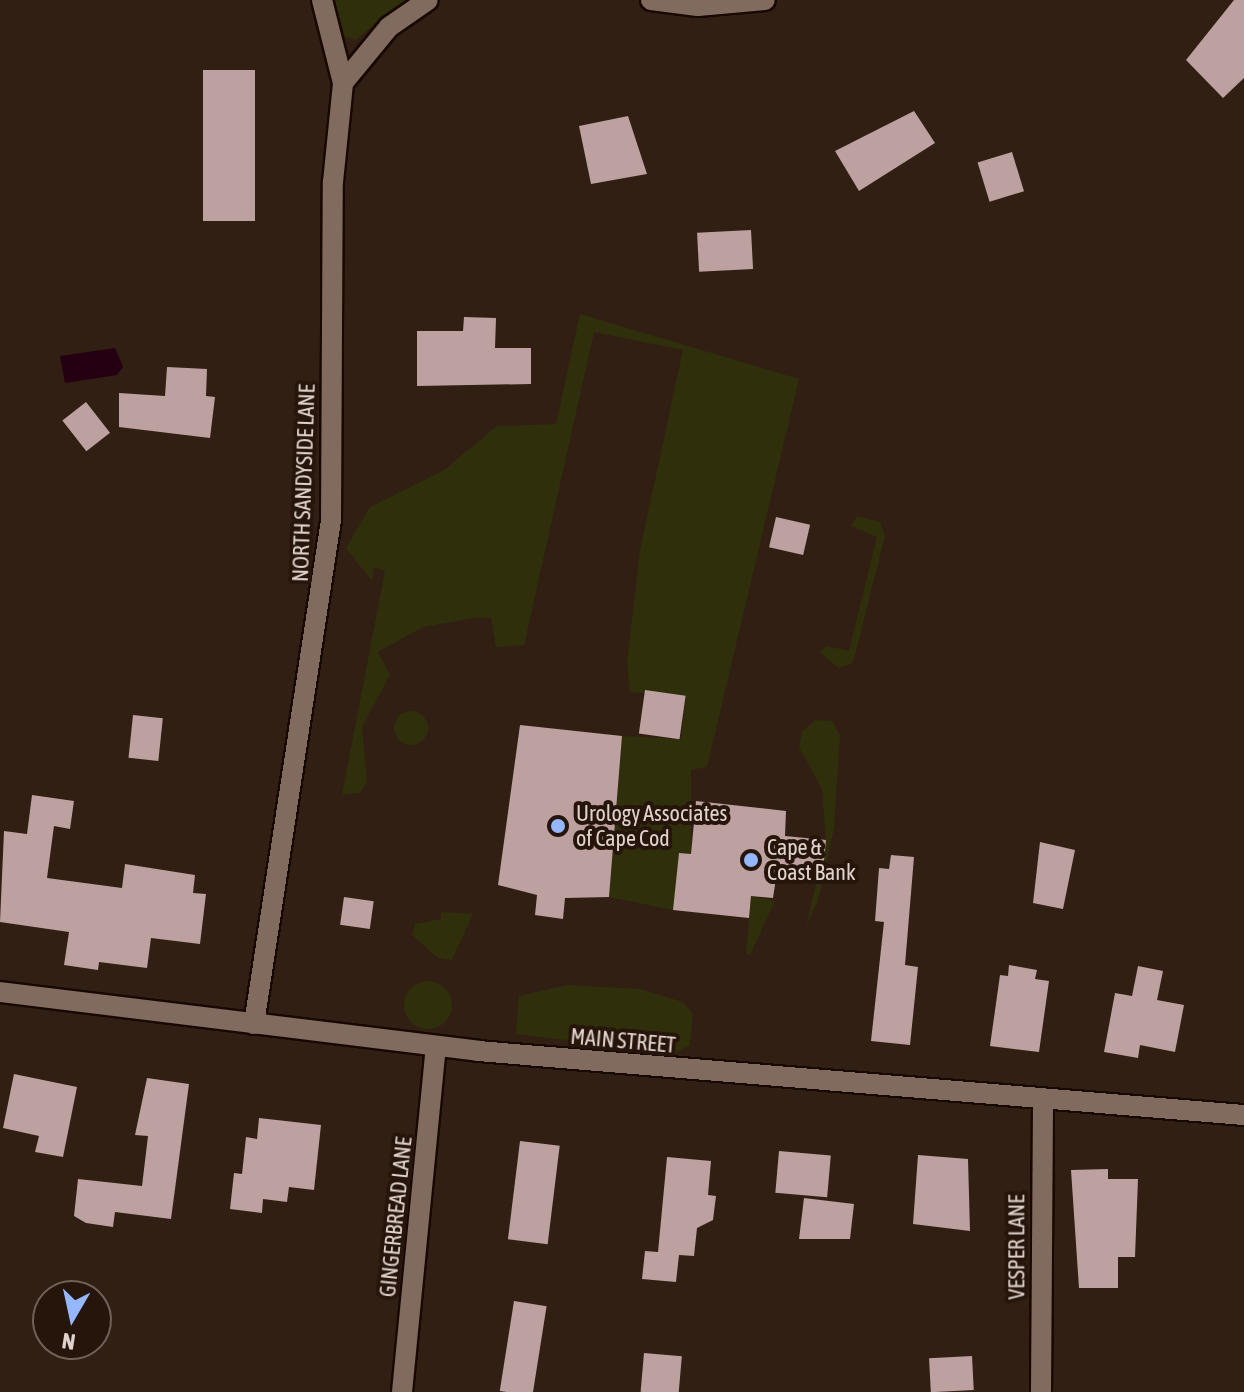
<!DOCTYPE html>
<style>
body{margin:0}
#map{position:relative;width:1244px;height:1392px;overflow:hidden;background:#311f14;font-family:"Asap Condensed",sans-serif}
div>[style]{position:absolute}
.green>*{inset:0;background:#302f0b}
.round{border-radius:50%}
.water>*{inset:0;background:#250013}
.building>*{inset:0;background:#bda1a0;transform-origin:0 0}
.roads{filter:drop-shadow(2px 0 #180802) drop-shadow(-2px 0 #180802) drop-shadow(0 2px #180802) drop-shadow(0 -2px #180802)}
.street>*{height:20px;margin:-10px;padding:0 10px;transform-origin:10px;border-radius:10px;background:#816b5f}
.secondary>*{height:20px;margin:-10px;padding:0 10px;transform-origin:10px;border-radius:10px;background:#816b5f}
.dots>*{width:22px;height:22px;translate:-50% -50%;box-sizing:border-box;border:4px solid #26150b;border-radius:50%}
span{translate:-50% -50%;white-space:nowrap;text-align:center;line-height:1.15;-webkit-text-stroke:8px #26150b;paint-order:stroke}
.street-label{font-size:22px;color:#e0d3cd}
.poi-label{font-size:22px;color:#e0d3cd}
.left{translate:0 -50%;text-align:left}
.north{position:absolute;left:32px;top:1280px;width:80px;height:80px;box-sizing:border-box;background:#26150b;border:2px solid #706159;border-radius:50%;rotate:189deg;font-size:22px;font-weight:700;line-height:32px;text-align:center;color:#e0d3cd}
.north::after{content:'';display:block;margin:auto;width:28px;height:36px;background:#95b7fd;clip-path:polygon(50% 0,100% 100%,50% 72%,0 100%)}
</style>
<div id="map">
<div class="green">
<div style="clip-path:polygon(335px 0,406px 0,355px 40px,345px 36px)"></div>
<div style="clip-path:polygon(580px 314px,799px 379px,707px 767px,691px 770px,691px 854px,679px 853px,673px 910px,609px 897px,622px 736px,681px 739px,686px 696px,630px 692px,627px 663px,640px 550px,683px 350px,594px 332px,524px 645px,496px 647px,491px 618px,474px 618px,423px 627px,378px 652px,390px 675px,362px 727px,367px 782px,360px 793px,342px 795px,385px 571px,374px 567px,372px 581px,346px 548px,370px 507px,444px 470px,497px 426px,556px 424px)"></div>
<div style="clip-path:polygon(857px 516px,880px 522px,885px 536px,853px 663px,839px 668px,819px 652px,827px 646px,849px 651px,877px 537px,851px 526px)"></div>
<div class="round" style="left:394px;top:711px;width:34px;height:34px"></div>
<div style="clip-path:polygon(816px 720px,832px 721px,840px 735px,834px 828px,819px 897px,806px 927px,826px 842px,822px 789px,799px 747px,802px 731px)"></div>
<div style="clip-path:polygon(751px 896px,775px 901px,750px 955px,746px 954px)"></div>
<div style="clip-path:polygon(441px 912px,473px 914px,452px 960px,438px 958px,412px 935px,415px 924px,441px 919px)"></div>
<div class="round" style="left:404px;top:981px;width:48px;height:48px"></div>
<div style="clip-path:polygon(567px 985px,640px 989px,683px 1002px,693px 1014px,690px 1045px,676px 1053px,516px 1034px,519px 996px)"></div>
</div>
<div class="water">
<div style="clip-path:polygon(115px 348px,123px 367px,117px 375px,65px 383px,60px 356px)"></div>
</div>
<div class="building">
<div style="clip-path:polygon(1234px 0,1244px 0,1244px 78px,1223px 98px,1186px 60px)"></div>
<div style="left:255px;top:70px;width:151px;height:52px;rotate:90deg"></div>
<div style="clip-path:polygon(914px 111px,935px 143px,859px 191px,835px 151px)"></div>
<div style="clip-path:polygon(628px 116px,647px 174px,591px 184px,579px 126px)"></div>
<div style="left:1012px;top:152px;width:41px;height:36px;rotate:73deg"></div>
<div style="left:751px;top:230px;width:39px;height:54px;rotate:87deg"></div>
<div style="clip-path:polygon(464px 317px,496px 318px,495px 348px,531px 348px,531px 384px,417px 386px,417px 331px,463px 331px)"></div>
<div style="clip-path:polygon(167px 367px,207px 369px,206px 396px,215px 397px,210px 438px,119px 427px,119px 393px,165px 396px)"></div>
<div style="left:86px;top:402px;width:39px;height:30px;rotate:52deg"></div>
<div style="left:776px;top:517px;width:35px;height:31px;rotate:13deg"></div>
<div style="left:645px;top:690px;width:41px;height:44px;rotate:8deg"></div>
<div style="left:133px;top:715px;width:30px;height:43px;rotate:6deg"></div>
<div style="clip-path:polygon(520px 725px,622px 736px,609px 897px,565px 898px,563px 919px,535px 915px,537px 895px,498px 885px)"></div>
<div style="clip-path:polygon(32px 795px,74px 801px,70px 829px,54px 826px,47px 878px,122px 888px,125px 864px,195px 875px,193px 893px,206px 894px,200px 944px,151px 938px,147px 968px,99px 962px,98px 970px,64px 965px,69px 932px,0 922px,4px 831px,27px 834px)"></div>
<div style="clip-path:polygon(696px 801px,786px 811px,785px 836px,826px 840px,823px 871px,778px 865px,773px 898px,751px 896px,749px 918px,673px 910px,679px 853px,691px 854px)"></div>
<div style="clip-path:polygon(1040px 842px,1075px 850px,1063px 909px,1033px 903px)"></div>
<div style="clip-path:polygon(891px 855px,914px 857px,905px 965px,918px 967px,910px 1045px,871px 1041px,884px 922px,875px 921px,879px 868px,889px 869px)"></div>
<div style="left:344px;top:897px;width:30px;height:28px;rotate:8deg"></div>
<div style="clip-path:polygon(1009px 965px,1037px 970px,1035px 979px,1049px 981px,1039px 1052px,990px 1046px,1000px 975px,1008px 976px)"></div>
<div style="clip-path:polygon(1138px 966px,1163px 971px,1157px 1000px,1184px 1005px,1175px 1052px,1140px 1045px,1138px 1058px,1104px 1052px,1115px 993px,1132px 996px)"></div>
<div style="clip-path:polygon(14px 1074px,77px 1087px,63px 1157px,35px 1152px,39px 1136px,3px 1128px)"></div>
<div style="clip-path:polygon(147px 1078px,189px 1084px,171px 1219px,115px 1212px,113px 1227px,86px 1223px,74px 1216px,78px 1179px,142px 1186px,148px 1136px,135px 1135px)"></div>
<div style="clip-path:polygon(259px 1118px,321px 1125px,314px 1190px,289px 1187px,287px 1202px,263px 1199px,262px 1213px,230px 1209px,234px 1173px,242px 1174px,246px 1137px,257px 1139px)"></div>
<div style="left:520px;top:1141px;width:40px;height:99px;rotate:7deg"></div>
<div style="left:779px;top:1151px;width:52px;height:42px;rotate:5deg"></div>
<div style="clip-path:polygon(918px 1155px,968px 1159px,970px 1231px,913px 1224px)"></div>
<div style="clip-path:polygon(667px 1157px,711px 1161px,708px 1195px,716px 1196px,713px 1220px,697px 1228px,694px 1256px,679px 1255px,676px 1282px,642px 1279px,645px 1251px,658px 1252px)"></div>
<div style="clip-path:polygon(1108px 1169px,1108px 1179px,1138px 1179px,1135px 1257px,1118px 1257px,1118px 1288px,1079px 1288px,1071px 1170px)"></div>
<div style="clip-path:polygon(804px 1198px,854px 1204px,850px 1239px,799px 1239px)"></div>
<div style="left:514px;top:1301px;width:33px;height:91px;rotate:9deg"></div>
<div style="left:644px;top:1353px;width:38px;height:39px;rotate:5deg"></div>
<div style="left:972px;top:1356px;width:34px;height:43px;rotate:87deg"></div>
</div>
<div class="roads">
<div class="street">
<div style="left:651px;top:0;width:47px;rotate:7.3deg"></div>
<div style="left:698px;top:6px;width:67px;rotate:-5.1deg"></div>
<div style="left:343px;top:83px;width:72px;rotate:-50.6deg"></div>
<div style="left:389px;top:27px;width:47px;rotate:-34.7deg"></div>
<div style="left:254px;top:1024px;width:510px;rotate:-81.31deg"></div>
<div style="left:331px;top:520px;width:338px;rotate:-89.7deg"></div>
<div style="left:333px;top:182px;width:100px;rotate:-84.2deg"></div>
<div style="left:343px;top:83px;width:86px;rotate:-104.2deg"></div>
<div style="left:402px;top:1392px;width:347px;rotate:-84.4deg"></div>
<div style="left:1041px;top:1392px;width:289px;rotate:-89.6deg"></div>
</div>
<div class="secondary">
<div style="left:0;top:992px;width:482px;rotate:7deg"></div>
<div style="left:478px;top:1051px;width:769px;rotate:4.78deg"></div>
</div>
</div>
<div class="dots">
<div style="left:558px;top:826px;background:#95b7fd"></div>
<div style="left:751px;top:860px;background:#95b7fd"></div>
</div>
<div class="street-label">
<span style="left:304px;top:483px;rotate:-88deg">NORTH SANDYSIDE LANE</span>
<span style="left:623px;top:1041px;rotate:5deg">MAIN STREET</span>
<span style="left:396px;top:1217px;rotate:-84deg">GINGERBREAD LANE</span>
<span style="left:1017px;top:1247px;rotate:-90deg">VESPER LANE</span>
</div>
<div class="poi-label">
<span class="left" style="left:576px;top:826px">Urology Associates<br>of Cape Cod</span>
<span class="left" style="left:767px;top:860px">Cape &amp;<br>Coast Bank</span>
</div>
<div class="north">N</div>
</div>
